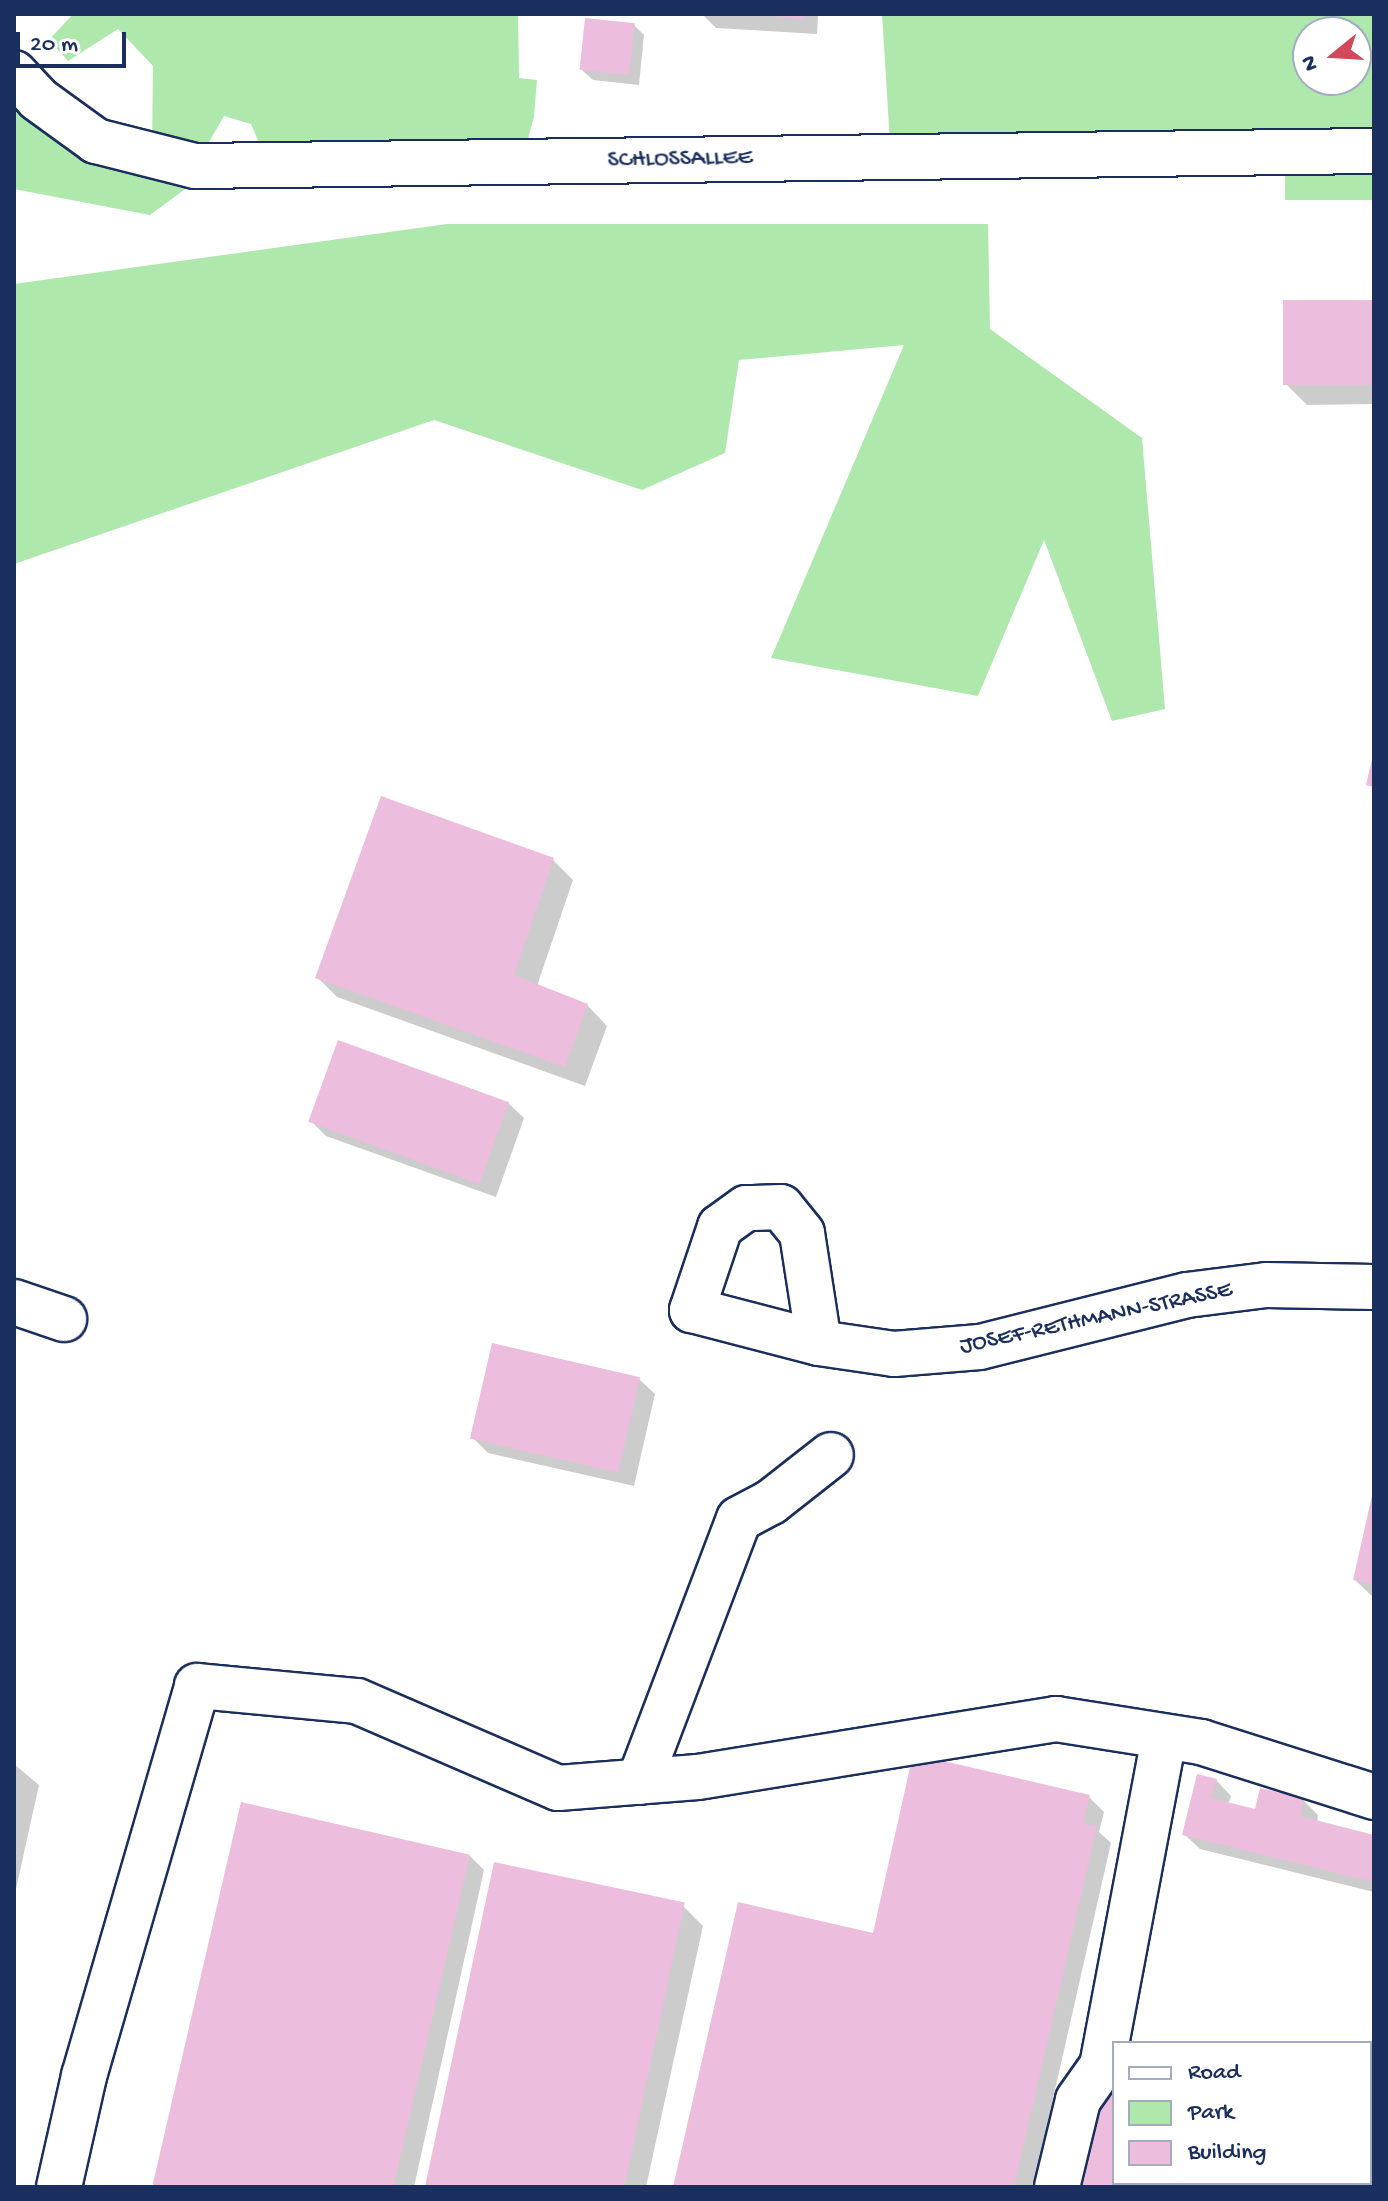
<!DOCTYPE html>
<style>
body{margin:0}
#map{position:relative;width:1388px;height:2201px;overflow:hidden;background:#fff;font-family:"Gochi Hand",sans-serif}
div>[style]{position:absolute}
.green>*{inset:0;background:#aee8ac;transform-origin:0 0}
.shadow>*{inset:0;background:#0003}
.building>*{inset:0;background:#edbddd;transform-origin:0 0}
.roads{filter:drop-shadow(2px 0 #1b2f5e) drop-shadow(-2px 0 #1b2f5e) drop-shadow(0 2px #1b2f5e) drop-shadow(0 -2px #1b2f5e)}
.minor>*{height:44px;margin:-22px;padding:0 22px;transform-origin:22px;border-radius:22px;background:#fff}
span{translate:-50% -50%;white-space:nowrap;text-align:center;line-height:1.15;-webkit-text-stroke:7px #fff;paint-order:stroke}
.street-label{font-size:24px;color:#1b2f5e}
.frame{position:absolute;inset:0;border:16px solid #1b2f5e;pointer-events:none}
.legend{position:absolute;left:1112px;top:2041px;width:260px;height:144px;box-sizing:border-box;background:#fff;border:2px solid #a4acbf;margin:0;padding:10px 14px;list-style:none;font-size:24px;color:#1b2f5e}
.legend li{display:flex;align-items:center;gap:16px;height:40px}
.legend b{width:40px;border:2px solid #a4acbf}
.north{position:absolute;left:1292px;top:16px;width:80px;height:80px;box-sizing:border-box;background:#fff;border:2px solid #a4acbf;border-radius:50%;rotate:252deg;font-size:22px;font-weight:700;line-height:32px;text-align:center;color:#1b2f5e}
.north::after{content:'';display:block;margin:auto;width:28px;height:36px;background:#d1495b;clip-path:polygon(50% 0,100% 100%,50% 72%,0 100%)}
.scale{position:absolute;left:16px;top:32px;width:110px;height:36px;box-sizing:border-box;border:4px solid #1b2f5e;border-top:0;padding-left:10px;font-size:24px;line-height:28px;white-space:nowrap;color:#1b2f5e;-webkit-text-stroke:6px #fff;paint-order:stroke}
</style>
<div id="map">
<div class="green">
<div style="clip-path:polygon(73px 14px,518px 14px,519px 78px,537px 80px,534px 117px,525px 149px,262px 150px,251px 124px,224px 116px,202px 154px,152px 145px,153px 66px,118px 29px,68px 61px,49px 40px)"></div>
<div style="clip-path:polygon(evenodd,882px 14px,1374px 14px,1374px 138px,890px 143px,882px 14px,1308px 32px,1356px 32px,1356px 80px,1308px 80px,1308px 32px)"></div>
<div style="clip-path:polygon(14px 106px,20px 109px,192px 184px,150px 215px,14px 189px)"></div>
<div style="left:1285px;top:166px;width:89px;height:34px"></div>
<div style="clip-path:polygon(447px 224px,988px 224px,990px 329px,1142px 438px,1165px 709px,1112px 721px,1044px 540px,978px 696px,771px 658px,904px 345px,739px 360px,725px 453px,642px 490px,434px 420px,14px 564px,14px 284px)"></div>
</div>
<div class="shadow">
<div style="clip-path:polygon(702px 14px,818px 14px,817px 34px,716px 28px)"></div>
<div style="clip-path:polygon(634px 25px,644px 35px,639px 85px,593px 80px,582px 70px)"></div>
<div style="clip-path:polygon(1374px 302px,1374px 404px,1307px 405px,1287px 385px)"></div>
<div style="clip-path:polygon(553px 860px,573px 880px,537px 986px,587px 1005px,607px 1026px,585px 1086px,337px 997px,317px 977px)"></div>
<div style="clip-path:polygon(508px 1103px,524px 1118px,496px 1197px,326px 1136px,311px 1121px)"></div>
<div style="clip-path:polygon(639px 1379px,655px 1394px,634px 1486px,488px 1453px,473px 1438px)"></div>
<div style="clip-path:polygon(1374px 1494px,1374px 1598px,1355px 1580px)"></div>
<div style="clip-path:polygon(14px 1764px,39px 1785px,14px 1898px)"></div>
<div style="clip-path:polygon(1216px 1780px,1231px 1796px,1228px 1805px,1256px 1811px,1303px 1800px,1318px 1815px,1317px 1823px,1374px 1837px,1374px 1892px,1200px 1849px,1184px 1834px)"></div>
<div style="clip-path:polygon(1089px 1797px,1104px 1812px,1099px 1832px,1111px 1843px,1033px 2187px,675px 2187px,874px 1935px)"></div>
<div style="clip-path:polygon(469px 1855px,484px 1870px,414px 2187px,159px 2187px)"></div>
<div style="clip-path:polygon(683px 1906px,703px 1926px,646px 2187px,425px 2187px)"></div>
<div style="clip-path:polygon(1370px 2053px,1374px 2187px,1289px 2187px,1370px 2183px)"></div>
<div style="clip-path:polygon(1114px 2094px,1114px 2183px,1276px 2183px,1275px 2187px,1082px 2187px)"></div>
</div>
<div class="building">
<div style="clip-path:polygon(751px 14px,803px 14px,803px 19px)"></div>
<div style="left:585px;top:18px;width:50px;height:52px;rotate:6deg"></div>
<div style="left:1374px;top:300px;width:85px;height:91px;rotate:90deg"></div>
<div style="clip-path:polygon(1373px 755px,1374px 755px,1374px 787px,1366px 785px)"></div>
<div style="clip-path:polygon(381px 796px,554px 858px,514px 975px,588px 1004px,565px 1067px,315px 978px)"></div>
<div style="left:338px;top:1040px;width:182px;height:87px;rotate:20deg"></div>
<div style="left:492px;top:1343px;width:152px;height:98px;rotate:13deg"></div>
<div style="clip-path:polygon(1373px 1491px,1374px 1491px,1374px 1585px,1353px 1580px)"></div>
<div style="clip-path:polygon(913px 1754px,1090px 1795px,1083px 1824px,1097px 1826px,1014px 2187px,673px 2187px,738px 1902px,873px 1933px)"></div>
<div style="clip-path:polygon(1197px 1774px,1217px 1779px,1211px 1798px,1255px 1809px,1260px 1788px,1304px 1798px,1300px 1816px,1374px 1835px,1374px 1882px,1182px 1835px)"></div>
<div style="left:241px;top:1802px;width:235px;height:394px;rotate:13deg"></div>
<div style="left:494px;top:1862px;width:195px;height:333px;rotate:12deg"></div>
<div style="clip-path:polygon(1370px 2051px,1374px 2187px,1287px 2187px,1370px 2183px)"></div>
<div style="clip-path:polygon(1103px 2089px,1114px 2092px,1114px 2183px,1258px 2183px,1257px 2187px,1080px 2187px)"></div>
</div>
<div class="roads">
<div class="minor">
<div style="left:14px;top:73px;width:35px;rotate:47deg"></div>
<div style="left:38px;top:99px;width:72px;rotate:35.9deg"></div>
<div style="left:96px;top:141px;width:102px;rotate:14.2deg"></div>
<div style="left:195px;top:166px;width:1179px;rotate:-0.73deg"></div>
<div style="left:14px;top:1302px;width:53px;rotate:18.8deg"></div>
<div style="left:819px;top:1343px;width:111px;rotate:-98.8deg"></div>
<div style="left:802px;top:1233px;width:33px;rotate:-129deg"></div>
<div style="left:781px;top:1207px;width:35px;rotate:178deg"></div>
<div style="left:746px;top:1208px;width:32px;rotate:144deg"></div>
<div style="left:720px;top:1227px;width:88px;rotate:108.6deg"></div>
<div style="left:692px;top:1310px;width:131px;rotate:14.6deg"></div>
<div style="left:819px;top:1343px;width:76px;rotate:8.3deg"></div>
<div style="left:894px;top:1354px;width:86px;rotate:-4.7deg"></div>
<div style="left:980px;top:1347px;width:213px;rotate:-14.1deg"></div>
<div style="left:1187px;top:1295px;width:80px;rotate:-7.2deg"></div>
<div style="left:1266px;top:1285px;width:108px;rotate:1.1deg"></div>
<div style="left:639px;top:1782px;width:281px;rotate:-69.2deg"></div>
<div style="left:739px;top:1519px;width:36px;rotate:-28deg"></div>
<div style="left:771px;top:1502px;width:76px;rotate:-38.1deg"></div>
<div style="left:1114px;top:2068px;width:12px;rotate:-171deg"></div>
<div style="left:1102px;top:2066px;width:335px;rotate:-79.3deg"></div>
<div style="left:59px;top:2187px;width:114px;rotate:-77.3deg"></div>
<div style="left:84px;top:2076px;width:406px;rotate:-73.8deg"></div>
<div style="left:197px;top:1686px;width:161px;rotate:5.4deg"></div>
<div style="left:357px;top:1701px;width:219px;rotate:23.4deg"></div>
<div style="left:558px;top:1788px;width:140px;rotate:-4.5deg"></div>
<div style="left:698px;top:1777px;width:363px;rotate:-9.2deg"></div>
<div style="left:1056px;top:1719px;width:147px;rotate:9deg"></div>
<div style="left:1201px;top:1742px;width:182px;rotate:17.6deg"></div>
<div style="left:1057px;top:2187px;width:89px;rotate:-76.4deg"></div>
<div style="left:1078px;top:2100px;width:42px;rotate:-54.8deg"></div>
</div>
</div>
<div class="street-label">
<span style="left:680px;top:160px;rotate:-1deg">SCHLOSSALLEE</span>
<span style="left:1096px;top:1319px;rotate:-12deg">JOSEF-RETHMANN-STRASSE</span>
</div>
<div class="frame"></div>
<ul class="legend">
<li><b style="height:10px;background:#fff"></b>Road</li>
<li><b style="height:22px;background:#aee8ac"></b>Park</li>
<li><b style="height:22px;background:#edbddd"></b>Building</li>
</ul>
<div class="north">N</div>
<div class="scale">20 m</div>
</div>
